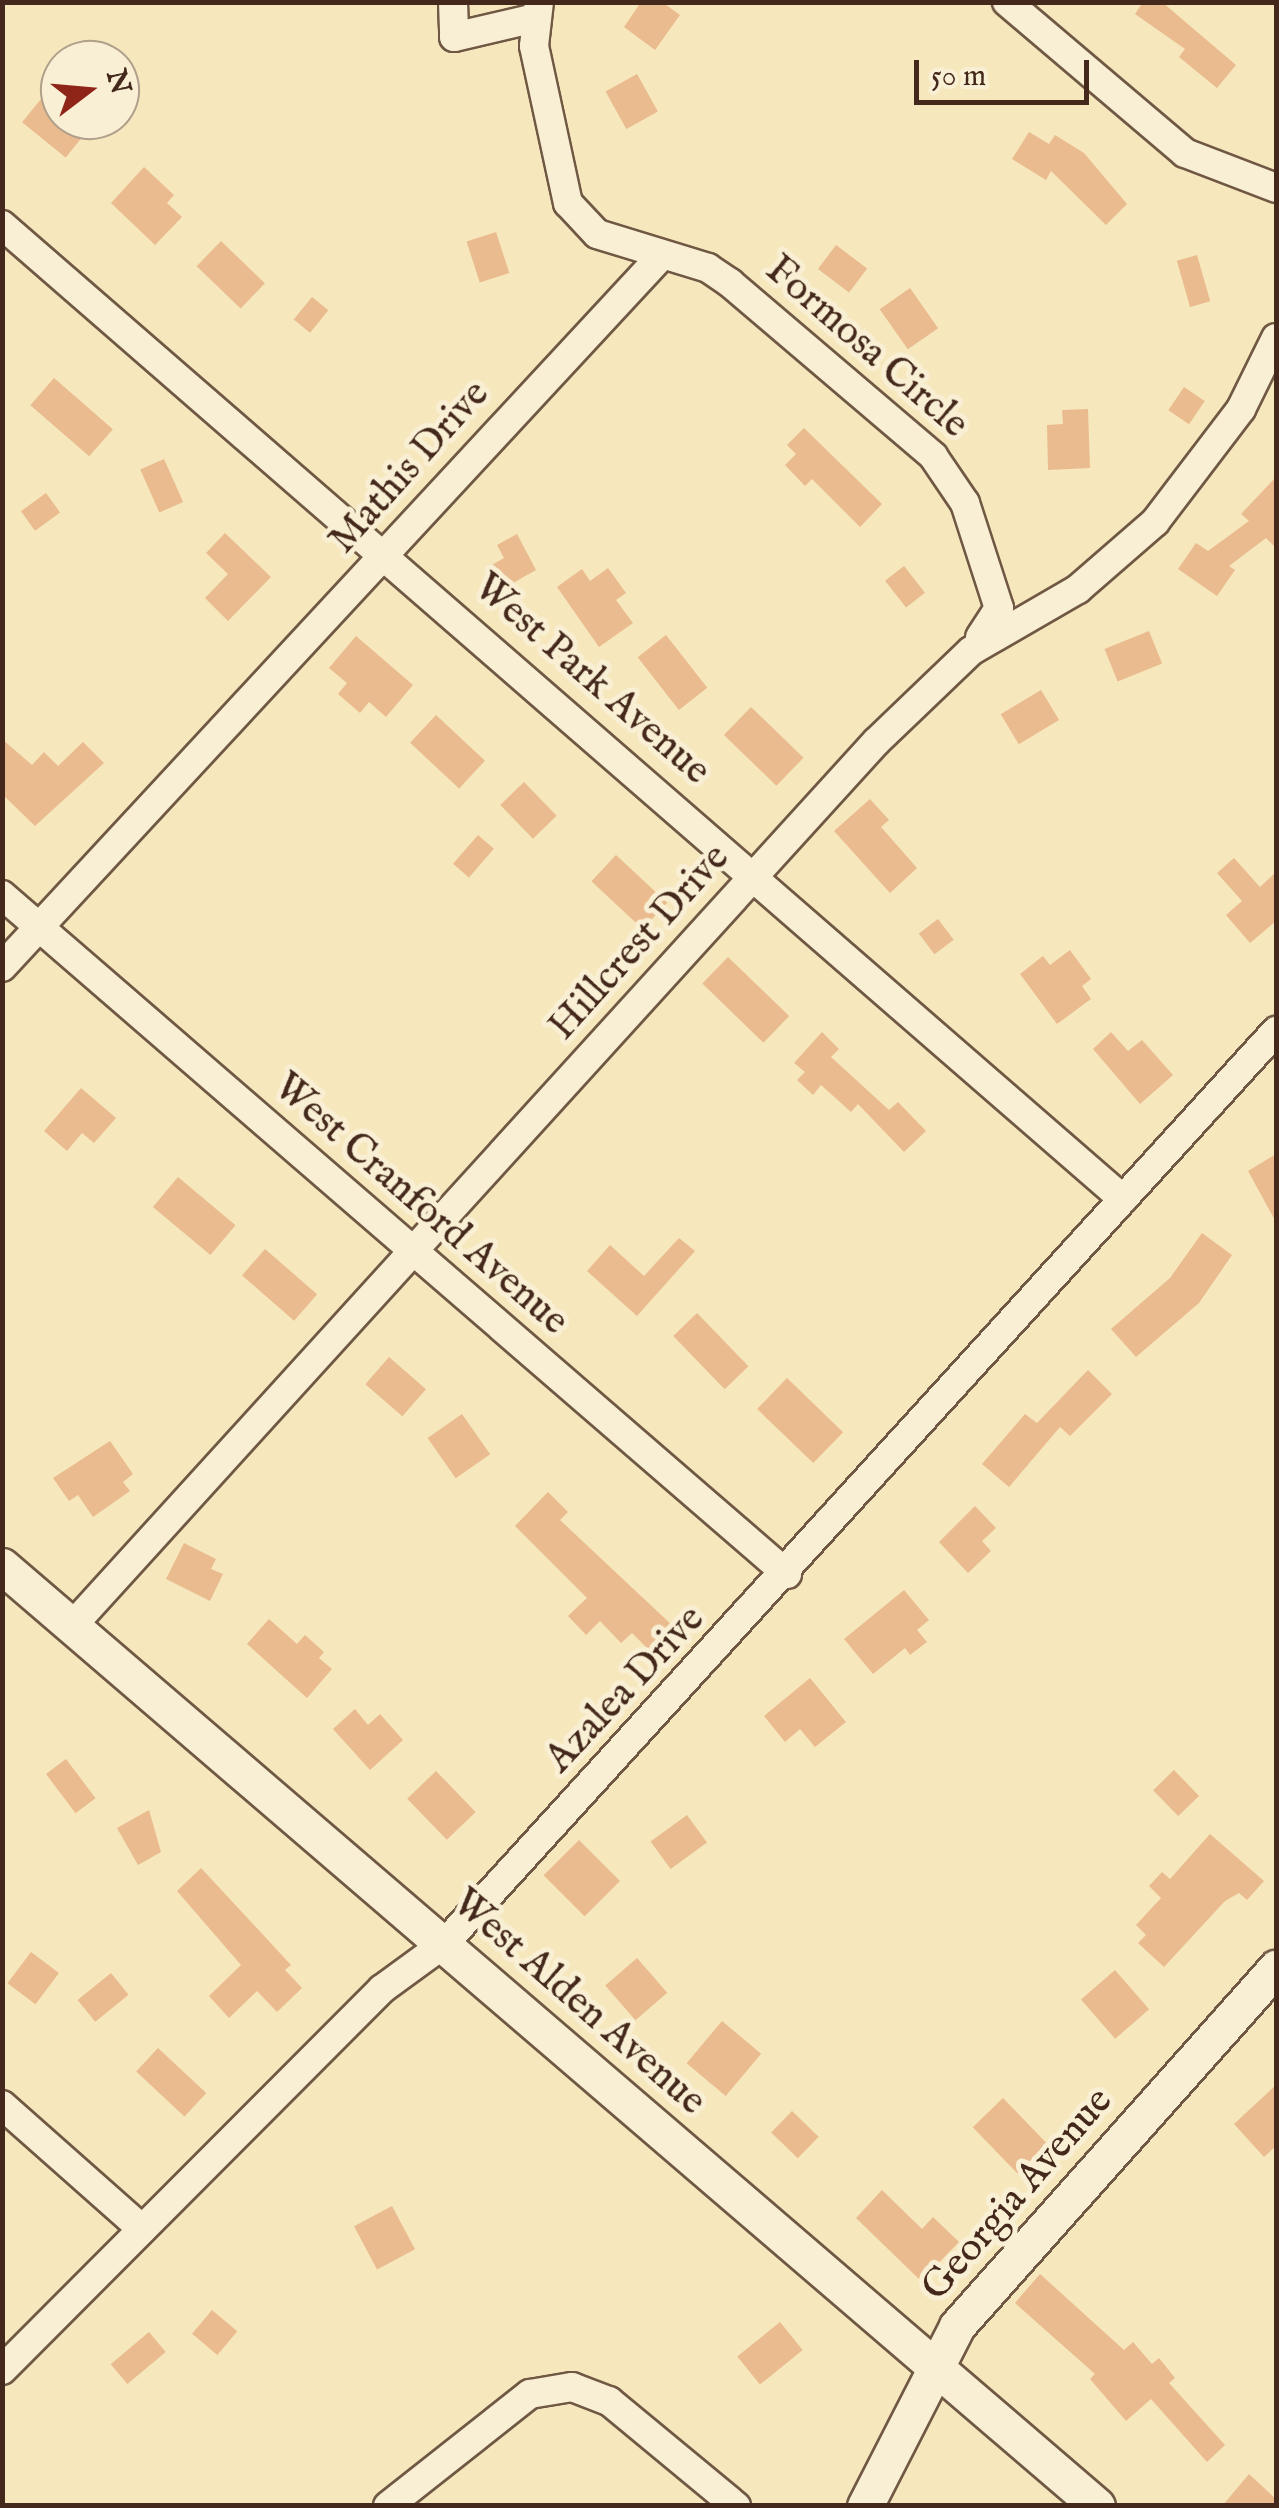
<!DOCTYPE html>
<style>
body{margin:0}
#map{position:relative;width:1279px;height:2508px;overflow:hidden;background:#f6e7bd;font-family:"IM FELL English",serif}
div>[style]{position:absolute}
.building>*{inset:0;background:#eabb8e;transform-origin:0 0}
.roads{filter:drop-shadow(2px 0 #705844) drop-shadow(-2px 0 #705844) drop-shadow(0 2px #705844) drop-shadow(0 -2px #705844)}
.minor>*{height:28px;margin:-14px;padding:0 14px;transform-origin:14px;border-radius:14px;background:#f9efd4}
.tertiary>*{height:35px;margin:-17.5px;padding:0 17.5px;transform-origin:17.5px;border-radius:17.5px;background:#f9efd4}
span{translate:-50% -50%;white-space:nowrap;text-align:center;line-height:1.15;-webkit-text-stroke:10px #f9efd4;paint-order:stroke}
.street-label{font-size:40px;color:#43281b}
.frame{position:absolute;inset:0;border:5px solid #43281b;pointer-events:none}
.north{position:absolute;left:40px;top:40px;width:100px;height:100px;box-sizing:border-box;background:#f9efd4;border:2px solid #b09f8a;border-radius:50%;rotate:74deg;font-size:28px;font-weight:700;line-height:40px;text-align:center;color:#43281b}
.north::after{content:'';display:block;margin:auto;width:35px;height:45px;background:#8f2418;clip-path:polygon(50% 0,100% 100%,50% 72%,0 100%)}
.scale{position:absolute;left:914px;top:60px;width:175px;height:45px;box-sizing:border-box;border:5px solid #43281b;border-top:0;padding-left:12px;font-size:30px;line-height:35px;white-space:nowrap;color:#43281b;-webkit-text-stroke:8px #f9efd4;paint-order:stroke}
</style>
<div id="map">
<div class="building">
<div style="clip-path:polygon(641px 2px,662px 2px,680px 15px,655px 50px,624px 27px)"></div>
<div style="clip-path:polygon(1143px 2px,1162px 2px,1236px 65px,1217px 88px,1179px 57px,1185px 49px,1135px 14px)"></div>
<div style="left:637px;top:74px;width:43px;height:36px;rotate:61deg"></div>
<div style="left:41px;top:99px;width:56px;height:30px;rotate:39deg"></div>
<div style="clip-path:polygon(1029px 132px,1049px 144px,1055px 135px,1084px 153px,1127px 204px,1106px 225px,1051px 171px,1046px 180px,1012px 159px)"></div>
<div style="clip-path:polygon(144px 167px,174px 195px,167px 203px,182px 217px,155px 245px,111px 203px)"></div>
<div style="left:496px;top:232px;width:43px;height:31px;rotate:72deg"></div>
<div style="left:221px;top:241px;width:61px;height:35px;rotate:44deg"></div>
<div style="left:836px;top:245px;width:39px;height:30px;rotate:37deg"></div>
<div style="left:1197px;top:255px;width:48px;height:21px;rotate:74deg"></div>
<div style="left:910px;top:288px;width:49px;height:37px;rotate:55deg"></div>
<div style="left:312px;top:297px;width:21px;height:29px;rotate:39deg"></div>
<div style="left:54px;top:378px;width:78px;height:36px;rotate:41deg"></div>
<div style="left:1184px;top:387px;width:25px;height:28px;rotate:34deg"></div>
<div style="clip-path:polygon(1088px 409px,1090px 468px,1048px 470px,1047px 425px,1063px 424px,1062px 410px)"></div>
<div style="clip-path:polygon(804px 428px,882px 504px,860px 527px,812px 479px,805px 486px,785px 465px,796px 454px,787px 445px)"></div>
<div style="left:164px;top:459px;width:47px;height:26px;rotate:66deg"></div>
<div style="clip-path:polygon(1276px 477px,1276px 548px,1266px 538px,1229px 566px,1235px 570px,1217px 596px,1178px 569px,1196px 543px,1208px 551px,1249px 521px,1241px 514px)"></div>
<div style="left:46px;top:493px;width:24px;height:31px;rotate:54deg"></div>
<div style="clip-path:polygon(225px 533px,271px 577px,228px 621px,205px 598px,228px 574px,206px 553px)"></div>
<div style="clip-path:polygon(517px 534px,536px 570px,497px 592px,485px 569px,504px 558px,497px 545px)"></div>
<div style="left:904px;top:566px;width:34px;height:24px;rotate:52deg"></div>
<div style="clip-path:polygon(608px 568px,626px 593px,616px 600px,633px 623px,599px 647px,557px 587px,582px 569px,590px 581px)"></div>
<div style="left:1149px;top:631px;width:35px;height:48px;rotate:68deg"></div>
<div style="left:666px;top:635px;width:67px;height:36px;rotate:52deg"></div>
<div style="clip-path:polygon(356px 636px,413px 685px,386px 717px,369px 702px,360px 713px,338px 694px,347px 683px,329px 668px)"></div>
<div style="left:1041px;top:690px;width:35px;height:47px;rotate:59deg"></div>
<div style="left:751px;top:707px;width:73px;height:39px;rotate:44deg"></div>
<div style="left:436px;top:715px;width:67px;height:38px;rotate:43deg"></div>
<div style="clip-path:polygon(2px 739px,32px 765px,44px 752px,58px 766px,83px 742px,104px 763px,35px 826px,2px 794px)"></div>
<div style="left:524px;top:782px;width:47px;height:33px;rotate:46deg"></div>
<div style="clip-path:polygon(870px 799px,889px 820px,881px 827px,917px 868px,890px 893px,834px 831px)"></div>
<div style="left:478px;top:835px;width:21px;height:38px;rotate:41deg"></div>
<div style="left:616px;top:855px;width:70px;height:36px;rotate:43deg"></div>
<div style="clip-path:polygon(1234px 858px,1260px 887px,1276px 872px,1276px 921px,1250px 943px,1226px 915px,1242px 901px,1217px 873px)"></div>
<div style="left:938px;top:919px;width:26px;height:24px;rotate:53deg"></div>
<div style="clip-path:polygon(1070px 950px,1091px 979px,1082px 986px,1091px 999px,1057px 1024px,1020px 974px,1043px 956px,1050px 965px)"></div>
<div style="left:728px;top:957px;width:85px;height:37px;rotate:44deg"></div>
<div style="clip-path:polygon(822px 1032px,839px 1049px,831px 1057px,889px 1110px,898px 1102px,926px 1131px,904px 1152px,858px 1104px,851px 1112px,821px 1085px,813px 1095px,797px 1080px,805px 1072px,794px 1063px)"></div>
<div style="clip-path:polygon(1111px 1032px,1128px 1051px,1142px 1040px,1173px 1075px,1140px 1104px,1093px 1049px)"></div>
<div style="clip-path:polygon(81px 1088px,116px 1118px,94px 1143px,82px 1133px,67px 1151px,44px 1131px)"></div>
<div style="clip-path:polygon(1276px 1154px,1276px 1222px,1248px 1171px)"></div>
<div style="left:178px;top:1177px;width:75px;height:39px;rotate:40deg"></div>
<div style="clip-path:polygon(1202px 1233px,1232px 1255px,1199px 1303px,1136px 1357px,1111px 1329px,1170px 1278px)"></div>
<div style="clip-path:polygon(679px 1238px,695px 1251px,637px 1316px,587px 1271px,610px 1245px,644px 1276px)"></div>
<div style="left:265px;top:1249px;width:69px;height:35px;rotate:41deg"></div>
<div style="left:697px;top:1313px;width:74px;height:33px;rotate:46deg"></div>
<div style="left:389px;top:1357px;width:49px;height:36px;rotate:41deg"></div>
<div style="clip-path:polygon(1088px 1370px,1112px 1394px,1070px 1436px,1060px 1427px,1009px 1487px,982px 1464px,1025px 1414px,1037px 1423px)"></div>
<div style="left:787px;top:1378px;width:78px;height:43px;rotate:44deg"></div>
<div style="left:462px;top:1414px;width:49px;height:42px;rotate:55deg"></div>
<div style="clip-path:polygon(110px 1441px,133px 1474px,123px 1482px,130px 1491px,93px 1517px,78px 1495px,69px 1501px,53px 1478px)"></div>
<div style="clip-path:polygon(548px 1492px,568px 1512px,560px 1520px,674px 1627px,649px 1650px,632px 1633px,621px 1643px,600px 1621px,586px 1635px,568px 1616px,587px 1598px,515px 1526px)"></div>
<div style="clip-path:polygon(975px 1506px,996px 1528px,982px 1541px,991px 1551px,968px 1573px,939px 1542px)"></div>
<div style="clip-path:polygon(184px 1543px,216px 1559px,211px 1569px,223px 1574px,210px 1601px,166px 1579px)"></div>
<div style="clip-path:polygon(904px 1590px,929px 1620px,917px 1630px,927px 1642px,910px 1655px,905px 1648px,873px 1674px,844px 1639px)"></div>
<div style="clip-path:polygon(269px 1619px,297px 1644px,305px 1635px,324px 1652px,319px 1658px,332px 1669px,307px 1698px,247px 1644px)"></div>
<div style="clip-path:polygon(810px 1678px,846px 1722px,815px 1747px,800px 1729px,785px 1742px,764px 1716px)"></div>
<div style="clip-path:polygon(355px 1709px,368px 1725px,380px 1714px,403px 1740px,370px 1770px,333px 1729px)"></div>
<div style="left:66px;top:1759px;width:49px;height:25px;rotate:53deg"></div>
<div style="left:1174px;top:1770px;width:36px;height:29px;rotate:46deg"></div>
<div style="left:436px;top:1771px;width:57px;height:40px;rotate:46deg"></div>
<div style="clip-path:polygon(149px 1810px,161px 1852px,138px 1865px,117px 1828px)"></div>
<div style="left:687px;top:1815px;width:34px;height:45px;rotate:54deg"></div>
<div style="clip-path:polygon(1210px 1834px,1264px 1881px,1247px 1900px,1239px 1893px,1225px 1901px,1164px 1967px,1138px 1943px,1146px 1935px,1136px 1925px,1161px 1898px,1149px 1886px,1162px 1872px,1170px 1879px)"></div>
<div style="left:579px;top:1840px;width:58px;height:50px;rotate:45deg"></div>
<div style="clip-path:polygon(201px 1868px,291px 1965px,285px 1970px,302px 1988px,277px 2012px,257px 1991px,229px 2018px,209px 1996px,241px 1965px,177px 1891px)"></div>
<div style="left:31px;top:1952px;width:35px;height:39px;rotate:37deg"></div>
<div style="left:637px;top:1958px;width:46px;height:42px;rotate:49deg"></div>
<div style="left:1115px;top:1970px;width:52px;height:45px;rotate:49deg"></div>
<div style="left:111px;top:1973px;width:28px;height:43px;rotate:51deg"></div>
<div style="left:722px;top:2021px;width:51px;height:55px;rotate:40deg"></div>
<div style="left:158px;top:2048px;width:66px;height:32px;rotate:43deg"></div>
<div style="clip-path:polygon(1276px 2085px,1276px 2146px,1264px 2157px,1234px 2124px)"></div>
<div style="left:1003px;top:2098px;width:64px;height:42px;rotate:46deg"></div>
<div style="left:792px;top:2111px;width:37px;height:30px;rotate:44deg"></div>
<div style="clip-path:polygon(882px 2190px,922px 2229px,933px 2217px,959px 2242px,921px 2281px,856px 2218px)"></div>
<div style="left:392px;top:2206px;width:49px;height:43px;rotate:62deg"></div>
<div style="clip-path:polygon(1040px 2274px,1124px 2350px,1133px 2342px,1152px 2364px,1159px 2358px,1175px 2378px,1169px 2383px,1225px 2445px,1207px 2462px,1151px 2399px,1126px 2421px,1090px 2379px,1095px 2374px,1015px 2303px)"></div>
<div style="left:212px;top:2310px;width:33px;height:31px;rotate:40deg"></div>
<div style="left:780px;top:2322px;width:36px;height:55px;rotate:51deg"></div>
<div style="left:149px;top:2332px;width:26px;height:50px;rotate:50deg"></div>
<div style="clip-path:polygon(1249px 2474px,1276px 2499px,1276px 2506px,1222px 2506px)"></div>
</div>
<div class="roads">
<div class="minor">
<div style="left:453px;top:2px;width:35px;rotate:88deg"></div>
<div style="left:454px;top:37px;width:83px;rotate:-13.2deg"></div>
<div style="left:539px;top:2px;width:44px;rotate:96.5deg"></div>
<div style="left:534px;top:46px;width:161px;rotate:77.8deg"></div>
<div style="left:568px;top:203px;width:42px;rotate:46.9deg"></div>
<div style="left:597px;top:234px;width:116px;rotate:17deg"></div>
<div style="left:708px;top:268px;width:27px;rotate:34deg"></div>
<div style="left:730px;top:283px;width:267px;rotate:40.4deg"></div>
<div style="left:933px;top:456px;width:57px;rotate:55.8deg"></div>
<div style="left:965px;top:503px;width:110px;rotate:72.1deg"></div>
<div style="left:999px;top:608px;width:35px;rotate:123deg"></div>
<div style="left:1007px;top:2px;width:233px;rotate:40.3deg"></div>
<div style="left:1185px;top:153px;width:97px;rotate:21deg"></div>
<div style="left:2px;top:225px;width:1485px;rotate:40.99deg"></div>
<div style="left:2px;top:895px;width:1038px;rotate:40.86deg"></div>
<div style="left:2px;top:967px;width:971px;rotate:-47.17deg"></div>
<div style="left:73px;top:1625px;width:1194px;rotate:-47.72deg"></div>
<div style="left:876px;top:742px;width:132px;rotate:-43.8deg"></div>
<div style="left:971px;top:651px;width:124px;rotate:-30.1deg"></div>
<div style="left:1078px;top:589px;width:102px;rotate:-41deg"></div>
<div style="left:1155px;top:522px;width:142px;rotate:-52.7deg"></div>
<div style="left:1241px;top:409px;width:79px;rotate:-63.8deg"></div>
<div style="left:2px;top:2105px;width:187px;rotate:41.5deg"></div>
<div style="left:2px;top:2370px;width:538px;rotate:-45.08deg"></div>
<div style="left:382px;top:1989px;width:78px;rotate:-36.1deg"></div>
<div style="left:445px;top:1943px;width:1234px;rotate:-47.66deg"></div>
<div style="left:388px;top:2506px;width:181px;rotate:-38.3deg"></div>
<div style="left:530px;top:2394px;width:43px;rotate:-9.5deg"></div>
<div style="left:572px;top:2387px;width:40px;rotate:21deg"></div>
<div style="left:609px;top:2401px;width:165px;rotate:39.6deg"></div>
</div>
<div class="tertiary">
<div style="left:2px;top:1566px;width:1443px;rotate:40.64deg"></div>
<div style="left:865px;top:2506px;width:202px;rotate:-62.9deg"></div>
<div style="left:957px;top:2326px;width:480px;rotate:-48.3deg"></div>
</div>
</div>
<div class="street-label">
<span style="left:866px;top:348px;rotate:41deg">Formosa Circle</span>
<span style="left:410px;top:468px;rotate:-48deg">Mathis Drive</span>
<span style="left:591px;top:680px;rotate:41deg">West Park Avenue</span>
<span style="left:640px;top:943px;rotate:-48deg">Hillcrest Drive</span>
<span style="left:420px;top:1205px;rotate:41deg">West Cranford Avenue</span>
<span style="left:626px;top:1690px;rotate:-47deg">Azalea Drive</span>
<span style="left:578px;top:2003px;rotate:41deg">West Alden Avenue</span>
<span style="left:1018px;top:2195px;rotate:-49deg">Georgia Avenue</span>
</div>
<div class="frame"></div>
<div class="north">N</div>
<div class="scale">50 m</div>
</div>
